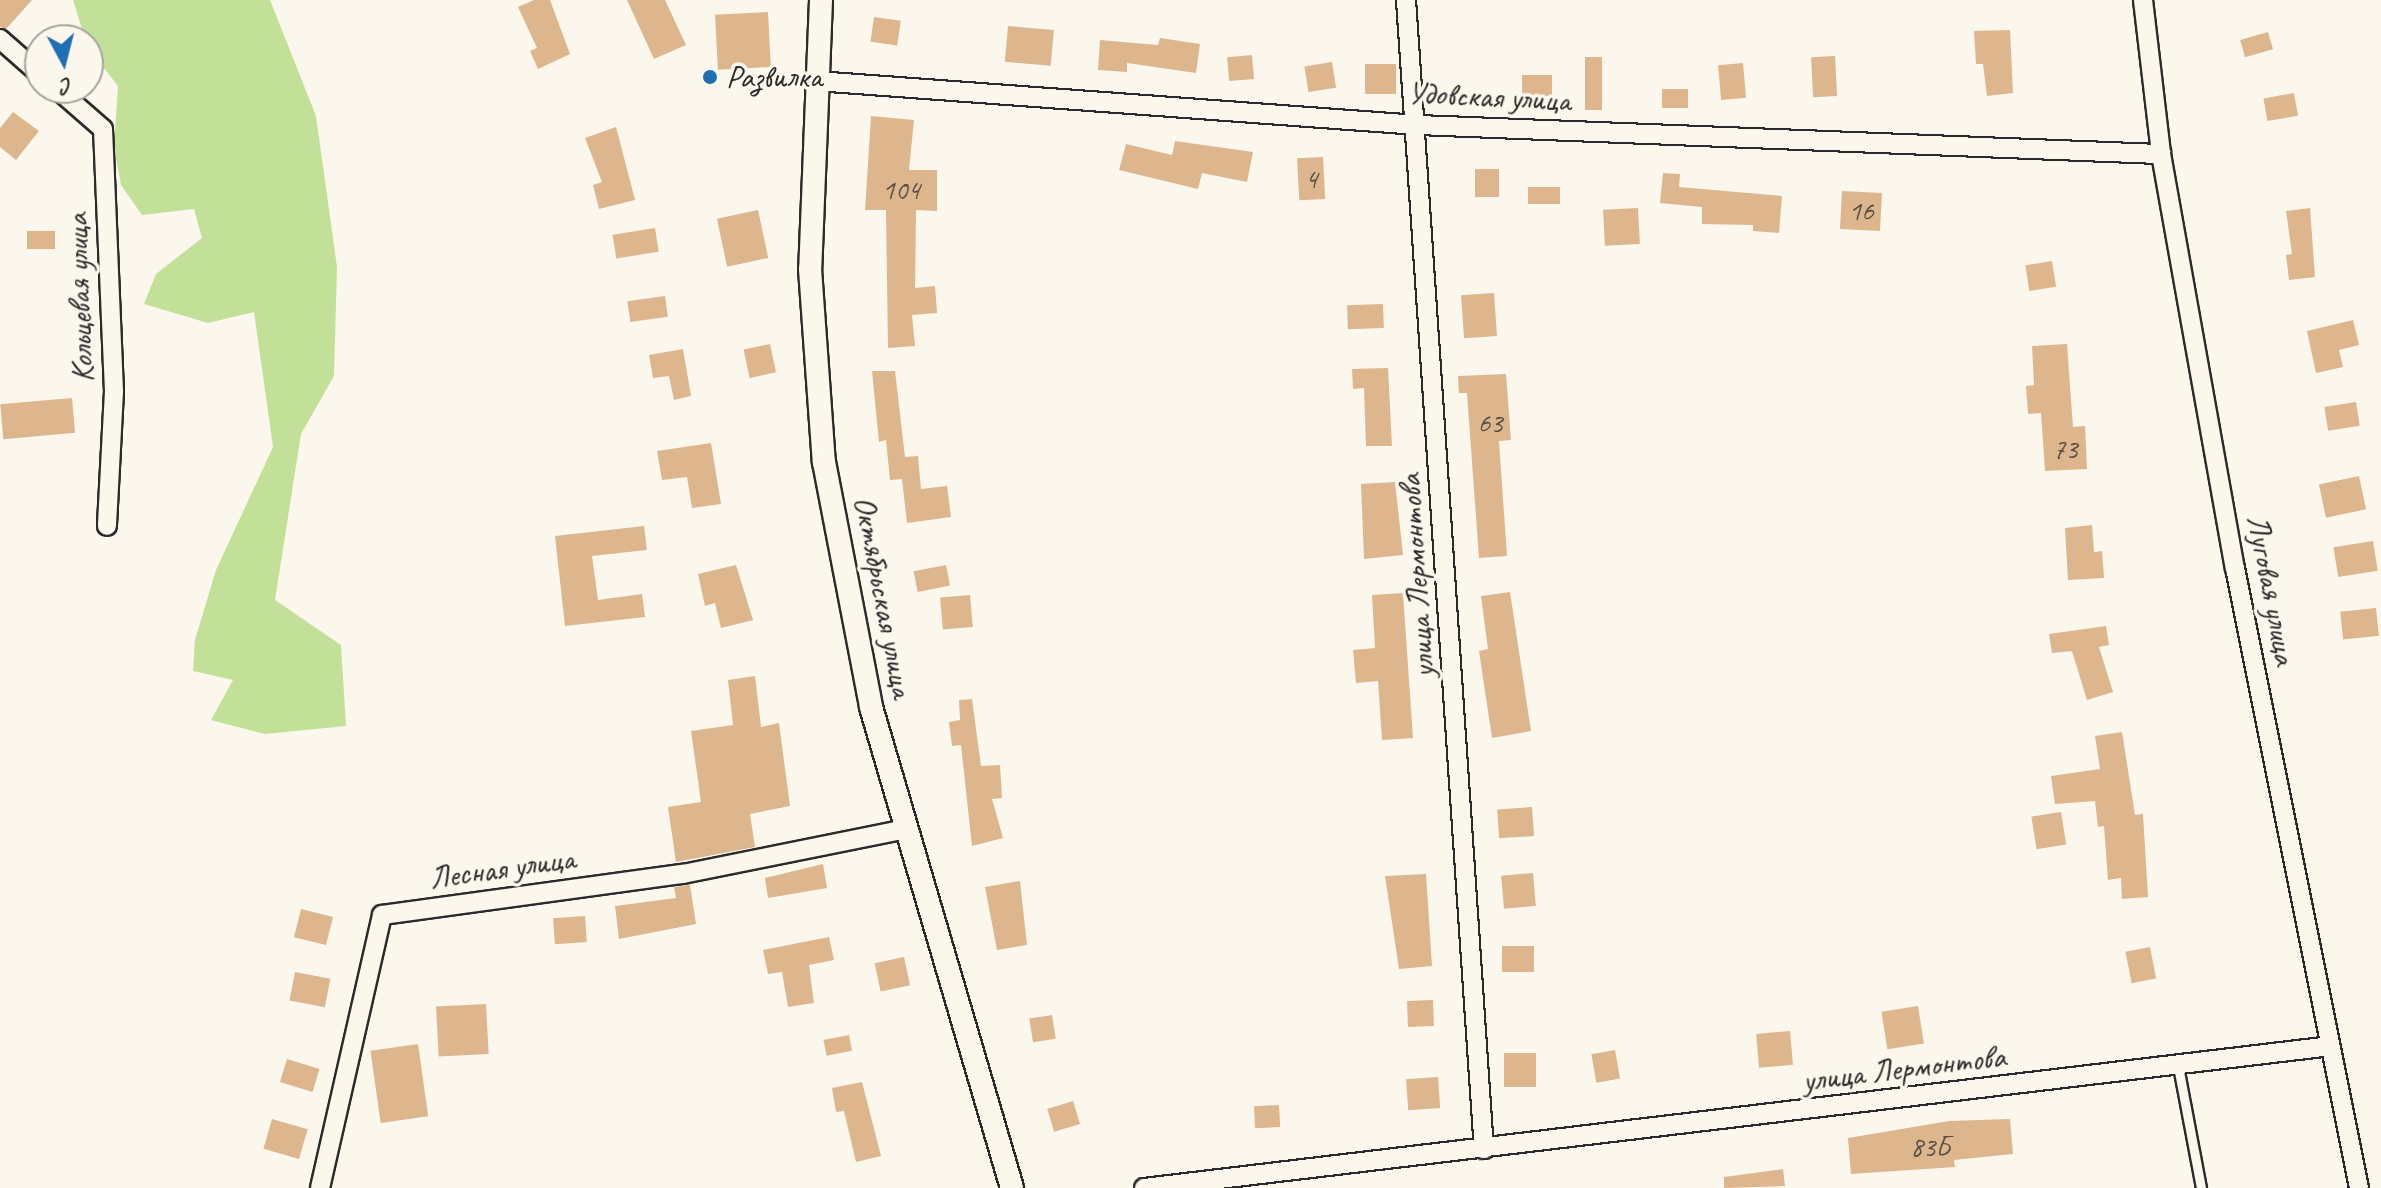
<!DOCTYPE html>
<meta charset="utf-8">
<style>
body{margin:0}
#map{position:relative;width:2381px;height:1188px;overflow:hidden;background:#fbf7ec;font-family:Caveat,sans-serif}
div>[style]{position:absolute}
.green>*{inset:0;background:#c3e098}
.building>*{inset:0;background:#ddb68e;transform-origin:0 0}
.roads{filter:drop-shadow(2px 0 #2b2b2b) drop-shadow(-2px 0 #2b2b2b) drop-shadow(0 2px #2b2b2b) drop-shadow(0 -2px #2b2b2b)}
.service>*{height:9px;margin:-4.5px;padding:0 4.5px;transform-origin:4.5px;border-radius:4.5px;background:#fbf7ec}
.minor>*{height:18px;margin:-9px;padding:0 9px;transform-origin:9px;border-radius:9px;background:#fbf7ec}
.tertiary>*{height:22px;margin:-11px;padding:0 11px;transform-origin:11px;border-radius:11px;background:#fbf7ec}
.dots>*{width:22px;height:22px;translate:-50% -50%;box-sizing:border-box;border:4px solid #fbf7ec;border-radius:50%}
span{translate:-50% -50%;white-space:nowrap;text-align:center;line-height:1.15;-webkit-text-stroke:7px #fbf7ec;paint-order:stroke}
.number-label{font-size:28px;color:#584e44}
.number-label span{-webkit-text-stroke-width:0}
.poi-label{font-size:32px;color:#2b2b2b}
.left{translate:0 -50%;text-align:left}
.street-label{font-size:32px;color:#2b2b2b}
.north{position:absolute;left:24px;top:24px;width:80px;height:80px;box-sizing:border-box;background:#fbf7ec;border:2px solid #a8a59f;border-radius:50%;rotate:173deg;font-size:22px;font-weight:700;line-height:32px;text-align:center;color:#2b2b2b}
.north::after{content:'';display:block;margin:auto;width:28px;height:36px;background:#1f6fb2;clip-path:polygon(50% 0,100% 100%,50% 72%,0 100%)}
</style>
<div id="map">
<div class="green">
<div style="clip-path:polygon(73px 0,270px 0,316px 116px,337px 267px,334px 376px,301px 434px,275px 600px,341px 645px,346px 726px,265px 734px,211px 720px,233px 680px,193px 671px,195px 640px,216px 570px,273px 447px,254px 312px,208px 323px,144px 304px,156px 274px,202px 238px,194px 209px,142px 215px,121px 185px,114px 146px,118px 86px,88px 48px)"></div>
</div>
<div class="building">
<div style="clip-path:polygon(0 0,32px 0,6px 29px,0 27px)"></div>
<div style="clip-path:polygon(534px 0,550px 0,570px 54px,538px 69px,530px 51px,537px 48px,518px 7px)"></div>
<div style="clip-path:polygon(627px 0,665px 0,686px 45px,654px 59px)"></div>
<div style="left:768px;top:12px;width:55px;height:53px;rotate:87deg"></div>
<div style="left:874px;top:17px;width:27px;height:25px;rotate:8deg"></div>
<div style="left:1008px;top:26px;width:46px;height:36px;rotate:5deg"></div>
<div style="clip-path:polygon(2010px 30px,2013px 93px,1987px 96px,1983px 64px,1976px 64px,1974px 31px)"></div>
<div style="left:2268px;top:32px;width:18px;height:29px;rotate:74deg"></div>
<div style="clip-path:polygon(1160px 38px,1200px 44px,1196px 73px,1127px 63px,1127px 72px,1098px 70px,1100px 40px,1158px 45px)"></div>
<div style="left:1252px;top:55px;width:24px;height:25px;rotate:85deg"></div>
<div style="left:1835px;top:56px;width:40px;height:24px;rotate:87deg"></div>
<div style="left:1585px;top:57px;width:17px;height:53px"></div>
<div style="left:1332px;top:62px;width:26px;height:28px;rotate:81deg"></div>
<div style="left:1743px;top:63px;width:35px;height:25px;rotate:85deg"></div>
<div style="left:1396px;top:64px;width:30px;height:31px;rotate:90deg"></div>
<div style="left:1522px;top:75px;width:30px;height:21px"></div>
<div style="left:1688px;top:89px;width:19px;height:26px;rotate:90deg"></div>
<div style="left:2294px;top:93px;width:23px;height:31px;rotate:80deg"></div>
<div style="clip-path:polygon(13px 112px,39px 131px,16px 160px,0 147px,0 128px)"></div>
<div style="clip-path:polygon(871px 116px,914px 120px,909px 170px,937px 170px,937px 211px,916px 210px,915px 288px,935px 286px,937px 313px,912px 315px,915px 346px,888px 348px,886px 210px,865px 210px)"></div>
<div style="clip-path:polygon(616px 127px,635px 200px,599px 209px,593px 185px,602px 182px,585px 138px)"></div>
<div style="clip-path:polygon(1175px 141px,1253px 152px,1247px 182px,1202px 173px,1198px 189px,1119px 170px,1126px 144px,1172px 155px)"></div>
<div style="left:1323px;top:157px;width:42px;height:26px;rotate:87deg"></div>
<div style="left:1475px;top:169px;width:24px;height:28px"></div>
<div style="clip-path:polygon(1663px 173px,1680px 174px,1679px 187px,1782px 196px,1779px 233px,1753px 231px,1753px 225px,1702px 224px,1702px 207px,1660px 203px)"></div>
<div style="left:1560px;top:187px;width:17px;height:32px;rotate:90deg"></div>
<div style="left:1842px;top:191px;width:40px;height:38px;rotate:3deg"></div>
<div style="left:1638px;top:208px;width:36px;height:35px;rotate:87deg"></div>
<div style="clip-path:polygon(2310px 208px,2315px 277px,2289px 280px,2286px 255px,2292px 254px,2286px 211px)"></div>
<div style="left:758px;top:210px;width:49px;height:42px;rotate:78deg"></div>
<div style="left:655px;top:228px;width:24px;height:43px;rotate:81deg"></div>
<div style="left:55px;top:231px;width:18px;height:28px;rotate:90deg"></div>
<div style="left:2052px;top:261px;width:26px;height:27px;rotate:81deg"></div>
<div style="left:1494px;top:293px;width:43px;height:33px;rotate:86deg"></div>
<div style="left:665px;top:296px;width:21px;height:38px;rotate:82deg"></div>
<div style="left:1383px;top:304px;width:24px;height:36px;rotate:88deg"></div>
<div style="clip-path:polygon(2353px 320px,2359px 345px,2339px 350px,2343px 367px,2316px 373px,2307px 331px)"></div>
<div style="left:770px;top:344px;width:29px;height:27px;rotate:78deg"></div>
<div style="clip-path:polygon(2067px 344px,2073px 427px,2085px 426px,2087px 469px,2045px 471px,2041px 413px,2028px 414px,2026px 386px,2034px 385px,2032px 346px)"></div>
<div style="clip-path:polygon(683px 349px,691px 396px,674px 400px,669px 376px,653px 378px,649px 355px)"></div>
<div style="clip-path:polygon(1388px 368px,1392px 446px,1366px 446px,1364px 388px,1353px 389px,1352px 369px)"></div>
<div style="clip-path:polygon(872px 371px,895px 371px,905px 457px,918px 456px,921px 489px,947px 486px,951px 517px,907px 523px,902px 479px,890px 480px,886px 440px,879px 442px)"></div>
<div style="clip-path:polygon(1506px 374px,1511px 440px,1499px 441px,1507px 556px,1479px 558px,1467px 393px,1459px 393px,1458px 376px)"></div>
<div style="left:72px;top:398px;width:35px;height:72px;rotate:85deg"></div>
<div style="left:2356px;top:402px;width:24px;height:32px;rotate:81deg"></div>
<div style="clip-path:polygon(711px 443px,721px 504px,692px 508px,687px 477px,662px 480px,657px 451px)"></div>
<div style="left:2359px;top:476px;width:34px;height:41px;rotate:78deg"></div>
<div style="clip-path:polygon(1395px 482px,1403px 555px,1364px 559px,1361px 484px)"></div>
<div style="clip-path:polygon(2092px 525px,2094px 552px,2102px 551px,2104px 578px,2068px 580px,2065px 528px)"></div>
<div style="clip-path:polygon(644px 526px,647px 550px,592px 556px,598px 600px,642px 594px,645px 617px,565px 626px,555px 536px)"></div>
<div style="left:2373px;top:541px;width:30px;height:40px;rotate:81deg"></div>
<div style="clip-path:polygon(736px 565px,753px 620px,721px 628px,715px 603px,705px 606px,698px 574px)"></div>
<div style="left:946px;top:565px;width:21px;height:33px;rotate:79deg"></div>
<div style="clip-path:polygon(1510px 592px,1531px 731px,1492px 738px,1479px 651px,1488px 649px,1481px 596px)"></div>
<div style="clip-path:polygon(1403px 593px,1413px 738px,1382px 740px,1378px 681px,1356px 683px,1353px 650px,1375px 648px,1372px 595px)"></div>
<div style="left:970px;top:595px;width:32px;height:30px;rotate:85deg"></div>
<div style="left:2376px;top:608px;width:28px;height:36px;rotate:84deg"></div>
<div style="clip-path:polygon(2106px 626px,2109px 645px,2099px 647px,2113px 692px,2087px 700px,2072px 651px,2052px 653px,2049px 634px)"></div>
<div style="clip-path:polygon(755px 676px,761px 727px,779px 723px,790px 806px,750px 814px,755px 847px,676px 862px,668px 807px,701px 802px,691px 731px,733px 725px,728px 680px)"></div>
<div style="clip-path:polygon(972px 699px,981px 766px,1000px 765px,1002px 798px,992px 799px,1003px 838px,972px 846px,961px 745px,952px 746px,949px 722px,960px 720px,959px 700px)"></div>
<div style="clip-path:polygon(2122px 732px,2135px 815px,2143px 814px,2148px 897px,2122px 899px,2121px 878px,2108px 880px,2104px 826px,2098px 827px,2095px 801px,2055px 804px,2051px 776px,2100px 769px,2095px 736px)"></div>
<div style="left:1532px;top:807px;width:29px;height:35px;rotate:86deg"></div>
<div style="left:2061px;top:812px;width:33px;height:30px;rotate:81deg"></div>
<div style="clip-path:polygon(823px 864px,827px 888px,768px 898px,765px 878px)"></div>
<div style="left:1533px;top:873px;width:33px;height:32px;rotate:85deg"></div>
<div style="clip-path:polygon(1426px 874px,1432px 966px,1399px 969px,1385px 876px)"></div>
<div style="clip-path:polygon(1020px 881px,1027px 945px,997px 950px,985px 887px)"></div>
<div style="clip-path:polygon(690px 885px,696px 924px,619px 939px,615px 906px,676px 898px,674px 887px)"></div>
<div style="left:301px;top:909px;width:33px;height:29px;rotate:14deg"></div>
<div style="left:585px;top:916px;width:26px;height:32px;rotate:86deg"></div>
<div style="clip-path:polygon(829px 937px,834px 960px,809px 965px,814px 1003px,788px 1007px,782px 972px,768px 974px,763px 950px)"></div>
<div style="left:1534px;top:946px;width:26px;height:32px;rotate:90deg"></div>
<div style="left:2150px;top:947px;width:32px;height:25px;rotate:79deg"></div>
<div style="left:904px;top:957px;width:29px;height:30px;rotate:78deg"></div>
<div style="left:295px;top:972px;width:36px;height:29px;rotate:11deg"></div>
<div style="left:1433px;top:1000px;width:26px;height:26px;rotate:88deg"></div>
<div style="left:486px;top:1004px;width:50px;height:50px;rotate:87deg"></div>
<div style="left:1918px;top:1006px;width:38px;height:37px;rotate:81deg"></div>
<div style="left:1052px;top:1015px;width:24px;height:23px;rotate:81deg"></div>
<div style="left:1790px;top:1031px;width:34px;height:34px;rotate:85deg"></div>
<div style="left:849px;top:1035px;width:16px;height:26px;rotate:79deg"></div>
<div style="left:418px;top:1044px;width:73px;height:48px;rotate:82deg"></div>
<div style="left:1615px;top:1050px;width:29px;height:24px;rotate:80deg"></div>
<div style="left:1504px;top:1053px;width:32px;height:34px"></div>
<div style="left:287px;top:1059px;width:34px;height:24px;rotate:17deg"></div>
<div style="left:1438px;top:1077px;width:31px;height:32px;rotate:86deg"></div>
<div style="clip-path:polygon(862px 1082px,881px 1156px,856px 1162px,844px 1111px,836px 1112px,832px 1088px)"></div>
<div style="left:1073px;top:1101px;width:24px;height:27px;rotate:73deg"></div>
<div style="left:1279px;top:1105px;width:22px;height:25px;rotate:87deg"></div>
<div style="left:272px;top:1119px;width:37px;height:31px;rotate:16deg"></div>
<div style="clip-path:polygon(2010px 1119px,2013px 1154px,1954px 1160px,1955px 1167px,1851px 1174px,1848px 1138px,1949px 1121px)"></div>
<div style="clip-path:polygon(1783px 1169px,1785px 1186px,1724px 1188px,1724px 1177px)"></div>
</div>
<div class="roads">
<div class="service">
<div style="left:2178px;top:1066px;width:124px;rotate:79.3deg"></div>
</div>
<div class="minor">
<div style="left:1406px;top:0;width:1152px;rotate:86.12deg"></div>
<div style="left:2143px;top:0;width:155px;rotate:83.3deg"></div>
<div style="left:2161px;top:154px;width:421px;rotate:79.9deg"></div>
<div style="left:2235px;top:568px;width:632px;rotate:78.69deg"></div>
<div style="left:0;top:39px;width:53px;rotate:41.2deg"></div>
<div style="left:816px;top:81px;width:604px;rotate:4.18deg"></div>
<div style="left:1418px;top:125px;width:744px;rotate:2.24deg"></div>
<div style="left:56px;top:88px;width:62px;rotate:41.1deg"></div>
<div style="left:103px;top:129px;width:262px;rotate:87.6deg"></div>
<div style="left:114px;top:391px;width:135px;rotate:93deg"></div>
<div style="left:320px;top:1188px;width:280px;rotate:-77.2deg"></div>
<div style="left:382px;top:915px;width:304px;rotate:-7.8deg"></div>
<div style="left:683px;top:874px;width:227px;rotate:-11.4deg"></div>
<div style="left:1144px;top:1188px;width:1195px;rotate:-6.82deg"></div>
</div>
<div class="tertiary">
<div style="left:821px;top:0;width:269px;rotate:92.3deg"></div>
<div style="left:810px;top:269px;width:194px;rotate:85.9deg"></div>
<div style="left:824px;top:462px;width:249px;rotate:79.1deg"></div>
<div style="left:871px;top:707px;width:501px;rotate:73.66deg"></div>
</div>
</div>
<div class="dots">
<div style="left:710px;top:77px;background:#1f6fb2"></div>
</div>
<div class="number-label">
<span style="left:1311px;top:179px">4</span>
<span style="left:901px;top:190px">104</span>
<span style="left:1861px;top:211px">16</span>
<span style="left:1490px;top:423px">63</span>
<span style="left:2065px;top:449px">73</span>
<span style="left:1930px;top:1147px">83Б</span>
</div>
<div class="poi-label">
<span class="left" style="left:726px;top:77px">Развилка</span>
</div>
<div class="street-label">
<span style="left:1489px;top:97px;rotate:3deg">Удовская улица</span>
<span style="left:80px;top:298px;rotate:-92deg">Кольцевая улица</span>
<span style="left:1417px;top:576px;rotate:-94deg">улица Лермонтова</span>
<span style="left:2271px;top:590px;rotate:79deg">Луговая улица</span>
<span style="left:883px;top:597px;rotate:79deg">Октябрьская улица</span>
<span style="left:502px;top:869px;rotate:-8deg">Лесная улица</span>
<span style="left:1904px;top:1069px;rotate:-7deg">улица Лермонтова</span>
</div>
<div class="north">С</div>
</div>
